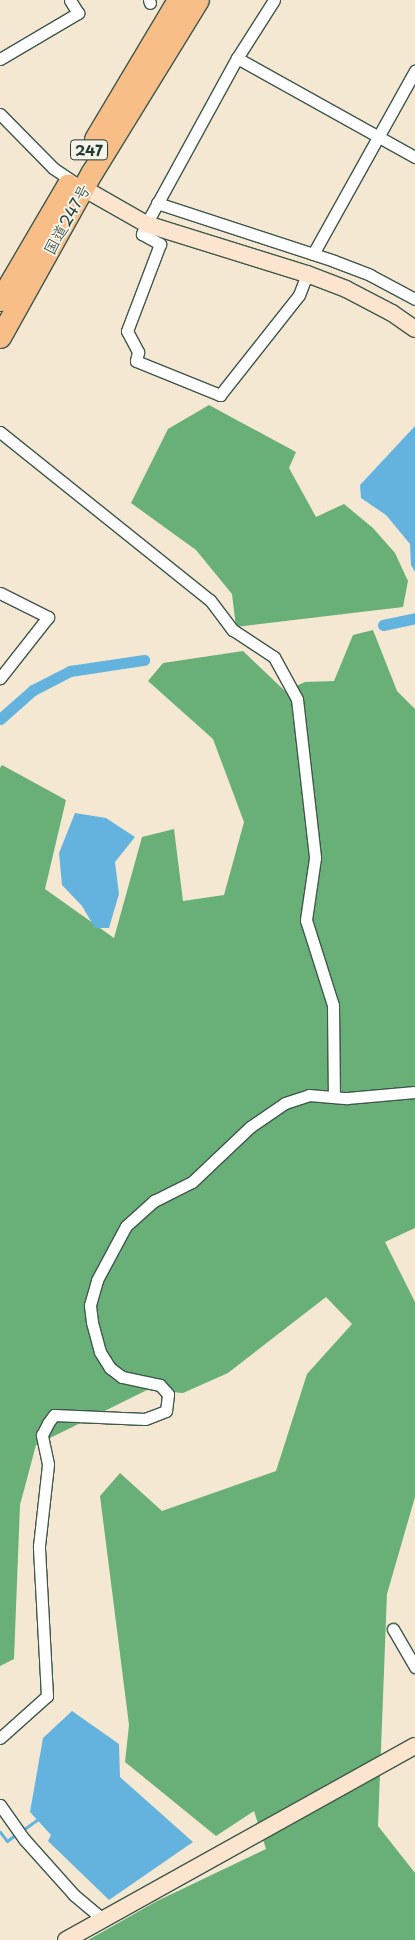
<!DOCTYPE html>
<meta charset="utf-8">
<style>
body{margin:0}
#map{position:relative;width:415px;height:1940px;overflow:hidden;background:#f5e8d3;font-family:"Playpen Sans","Klee One",sans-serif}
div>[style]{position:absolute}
.forest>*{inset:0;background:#68b078}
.water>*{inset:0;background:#63b3de}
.stream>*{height:3px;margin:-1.5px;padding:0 1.5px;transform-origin:1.5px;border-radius:1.5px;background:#63b3de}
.canal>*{height:11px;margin:-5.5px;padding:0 5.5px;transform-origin:5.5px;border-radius:5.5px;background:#63b3de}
.roads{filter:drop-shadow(1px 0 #3f574c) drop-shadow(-1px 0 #3f574c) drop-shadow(0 1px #3f574c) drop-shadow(0 -1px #3f574c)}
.street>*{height:11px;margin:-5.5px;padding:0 5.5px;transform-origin:5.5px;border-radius:5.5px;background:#fff}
.secondary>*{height:16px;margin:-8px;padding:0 8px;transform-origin:8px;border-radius:8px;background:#fce5cf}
.highway>*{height:21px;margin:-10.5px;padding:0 10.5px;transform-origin:10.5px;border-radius:10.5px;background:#f7be88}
span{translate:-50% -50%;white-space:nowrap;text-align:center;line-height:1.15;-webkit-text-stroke:4px #f7f3e8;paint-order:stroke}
.shield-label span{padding:1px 4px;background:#f7f3e8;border:1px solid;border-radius:4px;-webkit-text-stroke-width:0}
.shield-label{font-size:15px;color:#1f3d34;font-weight:700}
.street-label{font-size:16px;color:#1f3d34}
</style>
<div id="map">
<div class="forest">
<div style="clip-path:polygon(209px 405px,296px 452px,289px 468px,316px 517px,344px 504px,373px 528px,395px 553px,408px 581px,403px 607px,236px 627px,232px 594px,196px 550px,131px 503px,168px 429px)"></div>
<div style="clip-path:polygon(373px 630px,397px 691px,415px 709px,415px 1228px,385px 1242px,415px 1302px,415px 1497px,387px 1594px,378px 1826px,415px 1873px,415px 1940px,88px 1940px,157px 1901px,266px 1849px,254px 1811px,216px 1836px,125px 1762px,129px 1725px,100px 1496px,120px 1473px,162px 1511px,276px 1471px,307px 1374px,352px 1324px,326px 1297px,228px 1373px,183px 1393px,147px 1390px,36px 1445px,20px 1505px,14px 1659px,0 1666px,0 768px,2px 765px,66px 800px,45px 889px,114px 938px,142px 837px,174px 829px,183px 901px,224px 895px,244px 822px,213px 739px,148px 681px,163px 663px,243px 651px,285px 691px,305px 682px,334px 681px,353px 635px)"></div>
</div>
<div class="water">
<div style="clip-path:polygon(415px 426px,415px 572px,411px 565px,410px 544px,386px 515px,361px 498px,360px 485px)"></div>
<div style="clip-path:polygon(75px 813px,106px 818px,135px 837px,115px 862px,119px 894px,109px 928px,95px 928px,82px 906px,62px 885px,59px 853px)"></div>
<div style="clip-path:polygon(72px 1711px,119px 1744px,120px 1777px,193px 1842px,109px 1900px,48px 1841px,51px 1835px,30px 1812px,43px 1738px)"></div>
</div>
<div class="stream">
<div style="left:24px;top:1829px;width:16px;rotate:-35deg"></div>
<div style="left:0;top:1832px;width:11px;rotate:52deg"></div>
<div style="left:7px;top:1841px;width:10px;rotate:-37deg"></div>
</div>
<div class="canal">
<div style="left:383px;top:625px;width:33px;rotate:-12deg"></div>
<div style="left:0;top:719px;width:44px;rotate:-41.3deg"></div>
<div style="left:33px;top:690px;width:42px;rotate:-27.2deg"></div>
<div style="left:70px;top:671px;width:75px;rotate:-8.5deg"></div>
</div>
<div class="roads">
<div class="street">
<div style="left:149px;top:0;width:3px;rotate:72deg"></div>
<div style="left:274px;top:0;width:69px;rotate:122.5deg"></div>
<div style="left:237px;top:58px;width:189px;rotate:118.7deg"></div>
<div style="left:146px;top:224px;width:11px;rotate:112deg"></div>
<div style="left:142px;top:234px;width:21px;rotate:29deg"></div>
<div style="left:160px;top:244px;width:93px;rotate:110.8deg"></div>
<div style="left:127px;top:331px;width:24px;rotate:62deg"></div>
<div style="left:138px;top:352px;width:9px;rotate:103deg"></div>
<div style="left:136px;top:361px;width:91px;rotate:22deg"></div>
<div style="left:220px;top:395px;width:127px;rotate:-51.7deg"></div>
<div style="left:299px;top:295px;width:22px;rotate:-69deg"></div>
<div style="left:237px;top:58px;width:204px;rotate:29.1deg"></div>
<div style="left:0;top:59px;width:91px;rotate:-30.5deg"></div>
<div style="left:78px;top:13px;width:15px;rotate:-122deg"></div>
<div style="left:0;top:114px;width:76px;rotate:45.5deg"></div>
<div style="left:53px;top:168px;width:27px;rotate:34deg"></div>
<div style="left:157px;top:203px;width:186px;rotate:18.1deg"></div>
<div style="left:334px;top:261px;width:39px;rotate:21deg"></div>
<div style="left:370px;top:275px;width:51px;rotate:28.1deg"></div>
<div style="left:313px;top:254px;width:210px;rotate:-60.9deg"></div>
<div style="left:0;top:432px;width:269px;rotate:38.7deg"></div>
<div style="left:210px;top:600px;width:38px;rotate:53deg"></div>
<div style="left:233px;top:630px;width:49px;rotate:33.4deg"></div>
<div style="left:274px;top:657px;width:48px;rotate:61.3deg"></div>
<div style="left:297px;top:699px;width:160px;rotate:83.5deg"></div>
<div style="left:315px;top:858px;width:63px;rotate:98.3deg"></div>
<div style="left:306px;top:920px;width:89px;rotate:72.4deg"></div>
<div style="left:333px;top:1005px;width:92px;rotate:89.4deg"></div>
<div style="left:0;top:593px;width:54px;rotate:26.6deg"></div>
<div style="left:48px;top:617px;width:78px;rotate:128.2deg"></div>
<div style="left:393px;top:1629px;width:44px;rotate:59.9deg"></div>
<div style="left:0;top:1738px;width:63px;rotate:-41.8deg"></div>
<div style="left:47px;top:1696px;width:150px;rotate:-93.1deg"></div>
<div style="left:39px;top:1546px;width:82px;rotate:-83.7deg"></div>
<div style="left:48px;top:1464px;width:30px;rotate:-102deg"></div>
<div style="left:42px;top:1435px;width:13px;rotate:-63deg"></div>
<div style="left:48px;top:1423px;width:10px;rotate:-53deg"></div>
<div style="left:54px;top:1415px;width:91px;rotate:2.5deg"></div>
<div style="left:145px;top:1419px;width:22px;rotate:-21deg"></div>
<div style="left:166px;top:1411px;width:17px;rotate:-83deg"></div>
<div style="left:168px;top:1394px;width:12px;rotate:-132deg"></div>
<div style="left:160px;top:1385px;width:39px;rotate:-168deg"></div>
<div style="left:122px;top:1377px;width:15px;rotate:-143deg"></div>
<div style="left:110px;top:1368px;width:19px;rotate:-122deg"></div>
<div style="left:100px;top:1352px;width:31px;rotate:-105deg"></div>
<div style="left:92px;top:1322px;width:17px;rotate:-97deg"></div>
<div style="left:90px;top:1305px;width:26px;rotate:-74deg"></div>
<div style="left:97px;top:1280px;width:61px;rotate:-61.8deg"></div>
<div style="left:126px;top:1226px;width:38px;rotate:-42deg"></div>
<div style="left:154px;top:1201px;width:42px;rotate:-26.6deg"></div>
<div style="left:192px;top:1182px;width:80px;rotate:-43.5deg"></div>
<div style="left:250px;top:1127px;width:42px;rotate:-34.4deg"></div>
<div style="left:285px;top:1103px;width:25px;rotate:-18deg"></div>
<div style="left:309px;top:1095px;width:38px;rotate:5deg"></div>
<div style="left:347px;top:1098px;width:68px;rotate:-5deg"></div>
<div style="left:0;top:1805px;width:42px;rotate:54.8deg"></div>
<div style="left:24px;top:1839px;width:75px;rotate:48.2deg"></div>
<div style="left:74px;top:1895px;width:39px;rotate:40deg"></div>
</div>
<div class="secondary">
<div style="left:83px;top:188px;width:73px;rotate:29.7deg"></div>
<div style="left:146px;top:224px;width:169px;rotate:17.3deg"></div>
<div style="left:307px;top:274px;width:42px;rotate:21deg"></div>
<div style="left:346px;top:289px;width:52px;rotate:27.6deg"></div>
<div style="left:392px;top:313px;width:28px;rotate:35deg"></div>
<div style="left:66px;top:1940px;width:399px;rotate:-29.1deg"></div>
</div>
<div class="highway">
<div style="left:95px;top:139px;width:162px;rotate:-59.2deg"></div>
<div style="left:0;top:300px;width:134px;rotate:-59.6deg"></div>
<div style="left:0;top:337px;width:189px;rotate:-60.9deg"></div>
<div style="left:92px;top:172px;width:202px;rotate:-58.4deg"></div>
</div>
</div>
<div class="shield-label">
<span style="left:89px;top:150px">247</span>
</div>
<div class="street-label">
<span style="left:66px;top:219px;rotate:-61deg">国道247号</span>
</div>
</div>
